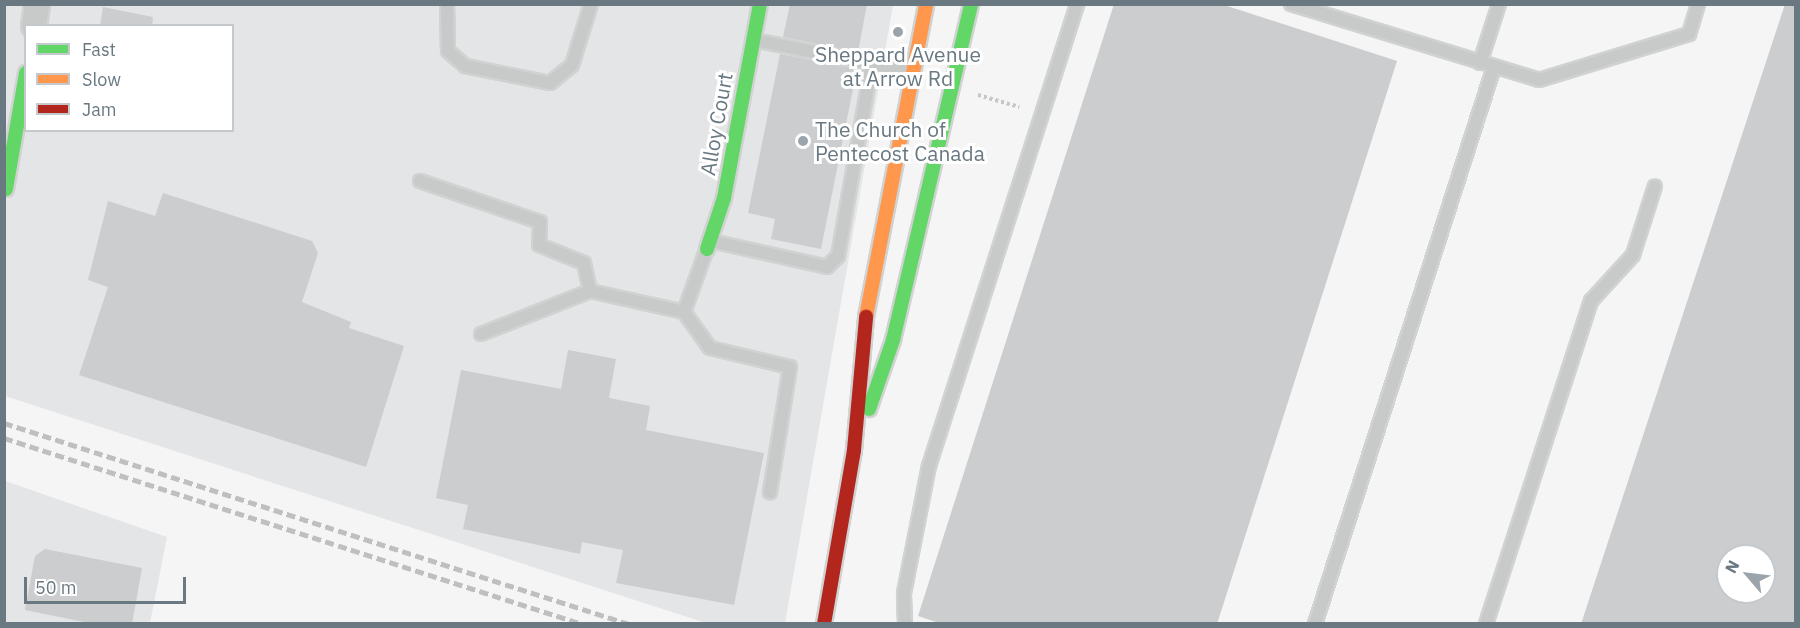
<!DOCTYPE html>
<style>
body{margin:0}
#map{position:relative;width:1800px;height:628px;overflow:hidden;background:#f5f5f5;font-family:"IBM Plex Sans",sans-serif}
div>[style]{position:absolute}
.built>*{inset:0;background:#e4e5e6}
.building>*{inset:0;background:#cccdce}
.path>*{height:4px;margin-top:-2px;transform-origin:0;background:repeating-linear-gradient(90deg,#c6c7c8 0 3px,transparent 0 6px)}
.roads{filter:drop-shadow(2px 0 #d1d2d2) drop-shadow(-2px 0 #d1d2d2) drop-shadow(0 2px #d1d2d2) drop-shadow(0 -2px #d1d2d2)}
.lane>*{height:12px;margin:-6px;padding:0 6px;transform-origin:6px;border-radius:6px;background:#c8caca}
.street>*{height:24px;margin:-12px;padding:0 12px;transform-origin:12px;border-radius:12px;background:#c8caca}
.fast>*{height:14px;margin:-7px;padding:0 7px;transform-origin:7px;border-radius:7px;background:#63d668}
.slow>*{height:14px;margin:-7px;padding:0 7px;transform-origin:7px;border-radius:7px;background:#ff974d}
.jam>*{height:14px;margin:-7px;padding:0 7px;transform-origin:7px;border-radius:7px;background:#b3261e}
.rail>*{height:4.5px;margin-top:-2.25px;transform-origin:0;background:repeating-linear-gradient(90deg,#bfbfc0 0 9px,transparent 0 13.5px)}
.dots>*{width:16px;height:16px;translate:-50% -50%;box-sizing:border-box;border:3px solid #fff;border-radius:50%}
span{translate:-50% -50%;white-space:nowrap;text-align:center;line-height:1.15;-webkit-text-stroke:6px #fff;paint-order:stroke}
.poi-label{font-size:21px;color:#697881}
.left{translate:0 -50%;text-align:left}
.street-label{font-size:21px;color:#697881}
.frame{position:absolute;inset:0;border:6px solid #697881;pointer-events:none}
.legend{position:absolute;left:24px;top:24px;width:210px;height:108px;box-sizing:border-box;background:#fff;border:2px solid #c3c9cd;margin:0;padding:8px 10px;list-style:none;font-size:18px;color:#697881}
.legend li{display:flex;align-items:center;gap:12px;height:30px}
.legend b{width:30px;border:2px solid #c3c9cd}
.north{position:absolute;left:1716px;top:544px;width:60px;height:60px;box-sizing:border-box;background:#fff;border:2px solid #c3c9cd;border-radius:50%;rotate:298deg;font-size:16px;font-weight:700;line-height:24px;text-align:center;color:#697881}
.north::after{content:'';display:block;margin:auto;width:21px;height:27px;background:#9aa4aa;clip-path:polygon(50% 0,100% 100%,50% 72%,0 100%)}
.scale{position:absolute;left:24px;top:577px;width:162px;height:27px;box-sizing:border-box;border:3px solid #697881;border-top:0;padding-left:8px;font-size:18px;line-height:21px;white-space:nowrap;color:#697881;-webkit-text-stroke:4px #fff;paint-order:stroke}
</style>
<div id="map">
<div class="built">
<div style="clip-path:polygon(evenodd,5px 5px,893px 5px,785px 623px,706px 623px,5px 396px,5px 5px,26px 26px,232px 26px,232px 130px,26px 130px,26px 26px)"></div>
<div style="clip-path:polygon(5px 481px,167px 537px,150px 623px,5px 624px)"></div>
</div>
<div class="building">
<div style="clip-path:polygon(790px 4px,867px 4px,858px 52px,783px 37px)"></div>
<div style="clip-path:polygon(1114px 4px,1221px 4px,1397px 61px,1217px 624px,942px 624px,918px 616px)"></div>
<div style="clip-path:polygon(evenodd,1785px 4px,1796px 4px,1796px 624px,1581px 624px,1785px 4px,1728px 556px,1764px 556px,1764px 592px,1728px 592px,1728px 556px)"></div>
<div style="clip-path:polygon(103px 7px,153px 17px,152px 26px,100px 26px)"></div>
<div style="clip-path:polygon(780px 54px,857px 69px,821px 249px,771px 239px,775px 219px,748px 213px)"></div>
<div style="clip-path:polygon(163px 193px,312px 241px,318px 253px,302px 302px,351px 322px,349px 328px,404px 346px,366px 467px,79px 375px,108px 287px,88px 280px,108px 201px,155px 216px)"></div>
<div style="clip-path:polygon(568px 350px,616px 359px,609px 398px,650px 406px,646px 430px,764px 453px,734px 605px,616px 583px,623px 550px,582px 542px,580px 554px,463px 529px,468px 505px,436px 498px,461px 370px,561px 389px)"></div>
<div style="clip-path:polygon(45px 549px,142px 568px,132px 624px,94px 624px,25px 610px,35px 556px)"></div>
</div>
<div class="path">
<div style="left:978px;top:95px;width:43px;rotate:16.3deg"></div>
</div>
<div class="roads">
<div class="lane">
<div style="left:447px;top:4px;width:47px;rotate:88.8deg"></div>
<div style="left:448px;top:51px;width:23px;rotate:41deg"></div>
<div style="left:465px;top:66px;width:87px;rotate:11.3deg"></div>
<div style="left:550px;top:83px;width:28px;rotate:-39deg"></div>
<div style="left:572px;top:65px;width:64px;rotate:-72.7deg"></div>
<div style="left:1291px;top:4px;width:259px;rotate:17deg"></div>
<div style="left:1539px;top:80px;width:157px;rotate:-17deg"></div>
<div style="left:1689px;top:34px;width:31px;rotate:-73deg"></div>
<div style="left:754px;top:40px;width:160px;rotate:11.2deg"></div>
<div style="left:1480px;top:63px;width:62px;rotate:-72.1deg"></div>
<div style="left:420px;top:181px;width:127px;rotate:18.9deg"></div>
<div style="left:540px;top:222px;width:23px;rotate:92deg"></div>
<div style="left:539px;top:245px;width:48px;rotate:21.8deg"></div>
<div style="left:584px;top:263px;width:29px;rotate:78deg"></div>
<div style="left:711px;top:241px;width:119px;rotate:12.6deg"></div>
<div style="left:827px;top:267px;width:16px;rotate:-45deg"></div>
<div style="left:838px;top:256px;width:196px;rotate:-80deg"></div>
<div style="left:684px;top:312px;width:44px;rotate:54.2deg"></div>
<div style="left:710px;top:348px;width:82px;rotate:13.4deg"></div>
<div style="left:790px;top:367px;width:127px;rotate:99.1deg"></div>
<div style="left:481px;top:334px;width:117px;rotate:-21.5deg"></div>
<div style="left:590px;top:291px;width:96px;rotate:12.6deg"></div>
<div style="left:684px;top:312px;width:65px;rotate:-70.2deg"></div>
<div style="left:905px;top:624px;width:31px;rotate:-92deg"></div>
<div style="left:904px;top:593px;width:129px;rotate:-78.9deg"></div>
<div style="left:929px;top:466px;width:485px;rotate:-72.2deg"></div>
<div style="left:1315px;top:624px;width:585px;rotate:-72.18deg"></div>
<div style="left:1486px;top:624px;width:340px;rotate:-72deg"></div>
<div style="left:1591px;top:301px;width:62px;rotate:-47.6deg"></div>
<div style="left:1633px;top:255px;width:72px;rotate:-72.3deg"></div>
</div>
<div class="street">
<div style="left:34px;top:26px;width:22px;rotate:-82deg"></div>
</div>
<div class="fast">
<div style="left:6px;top:189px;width:118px;rotate:-80.2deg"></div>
<div style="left:707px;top:249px;width:54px;rotate:-71.6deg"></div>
<div style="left:724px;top:198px;width:197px;rotate:-79.5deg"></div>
<div style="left:869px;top:409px;width:73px;rotate:-70.8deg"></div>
<div style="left:893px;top:340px;width:345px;rotate:-76.9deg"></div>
</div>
<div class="slow">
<div style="left:866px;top:317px;width:319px;rotate:-79.1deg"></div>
</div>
<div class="jam">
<div style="left:824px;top:624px;width:177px;rotate:-80.2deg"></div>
<div style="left:854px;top:450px;width:134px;rotate:-84.8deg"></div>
</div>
</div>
<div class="rail">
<div style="left:4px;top:423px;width:657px;rotate:17.83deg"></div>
<div style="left:4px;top:438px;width:607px;rotate:17.84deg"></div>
</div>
<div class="dots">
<div style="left:898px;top:32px;background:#9aa4aa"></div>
<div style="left:803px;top:141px;background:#9aa4aa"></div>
</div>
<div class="poi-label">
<span style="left:898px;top:66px">Sheppard Avenue<br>at Arrow Rd</span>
<span class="left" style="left:815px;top:141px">The Church of<br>Pentecost Canada</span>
</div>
<div class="street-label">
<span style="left:716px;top:124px;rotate:-80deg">Alloy Court</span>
</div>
<div class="frame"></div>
<ul class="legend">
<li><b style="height:8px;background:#63d668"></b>Fast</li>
<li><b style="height:8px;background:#ff974d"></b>Slow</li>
<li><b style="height:8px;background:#b3261e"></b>Jam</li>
</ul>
<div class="north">N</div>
<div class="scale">50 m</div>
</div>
